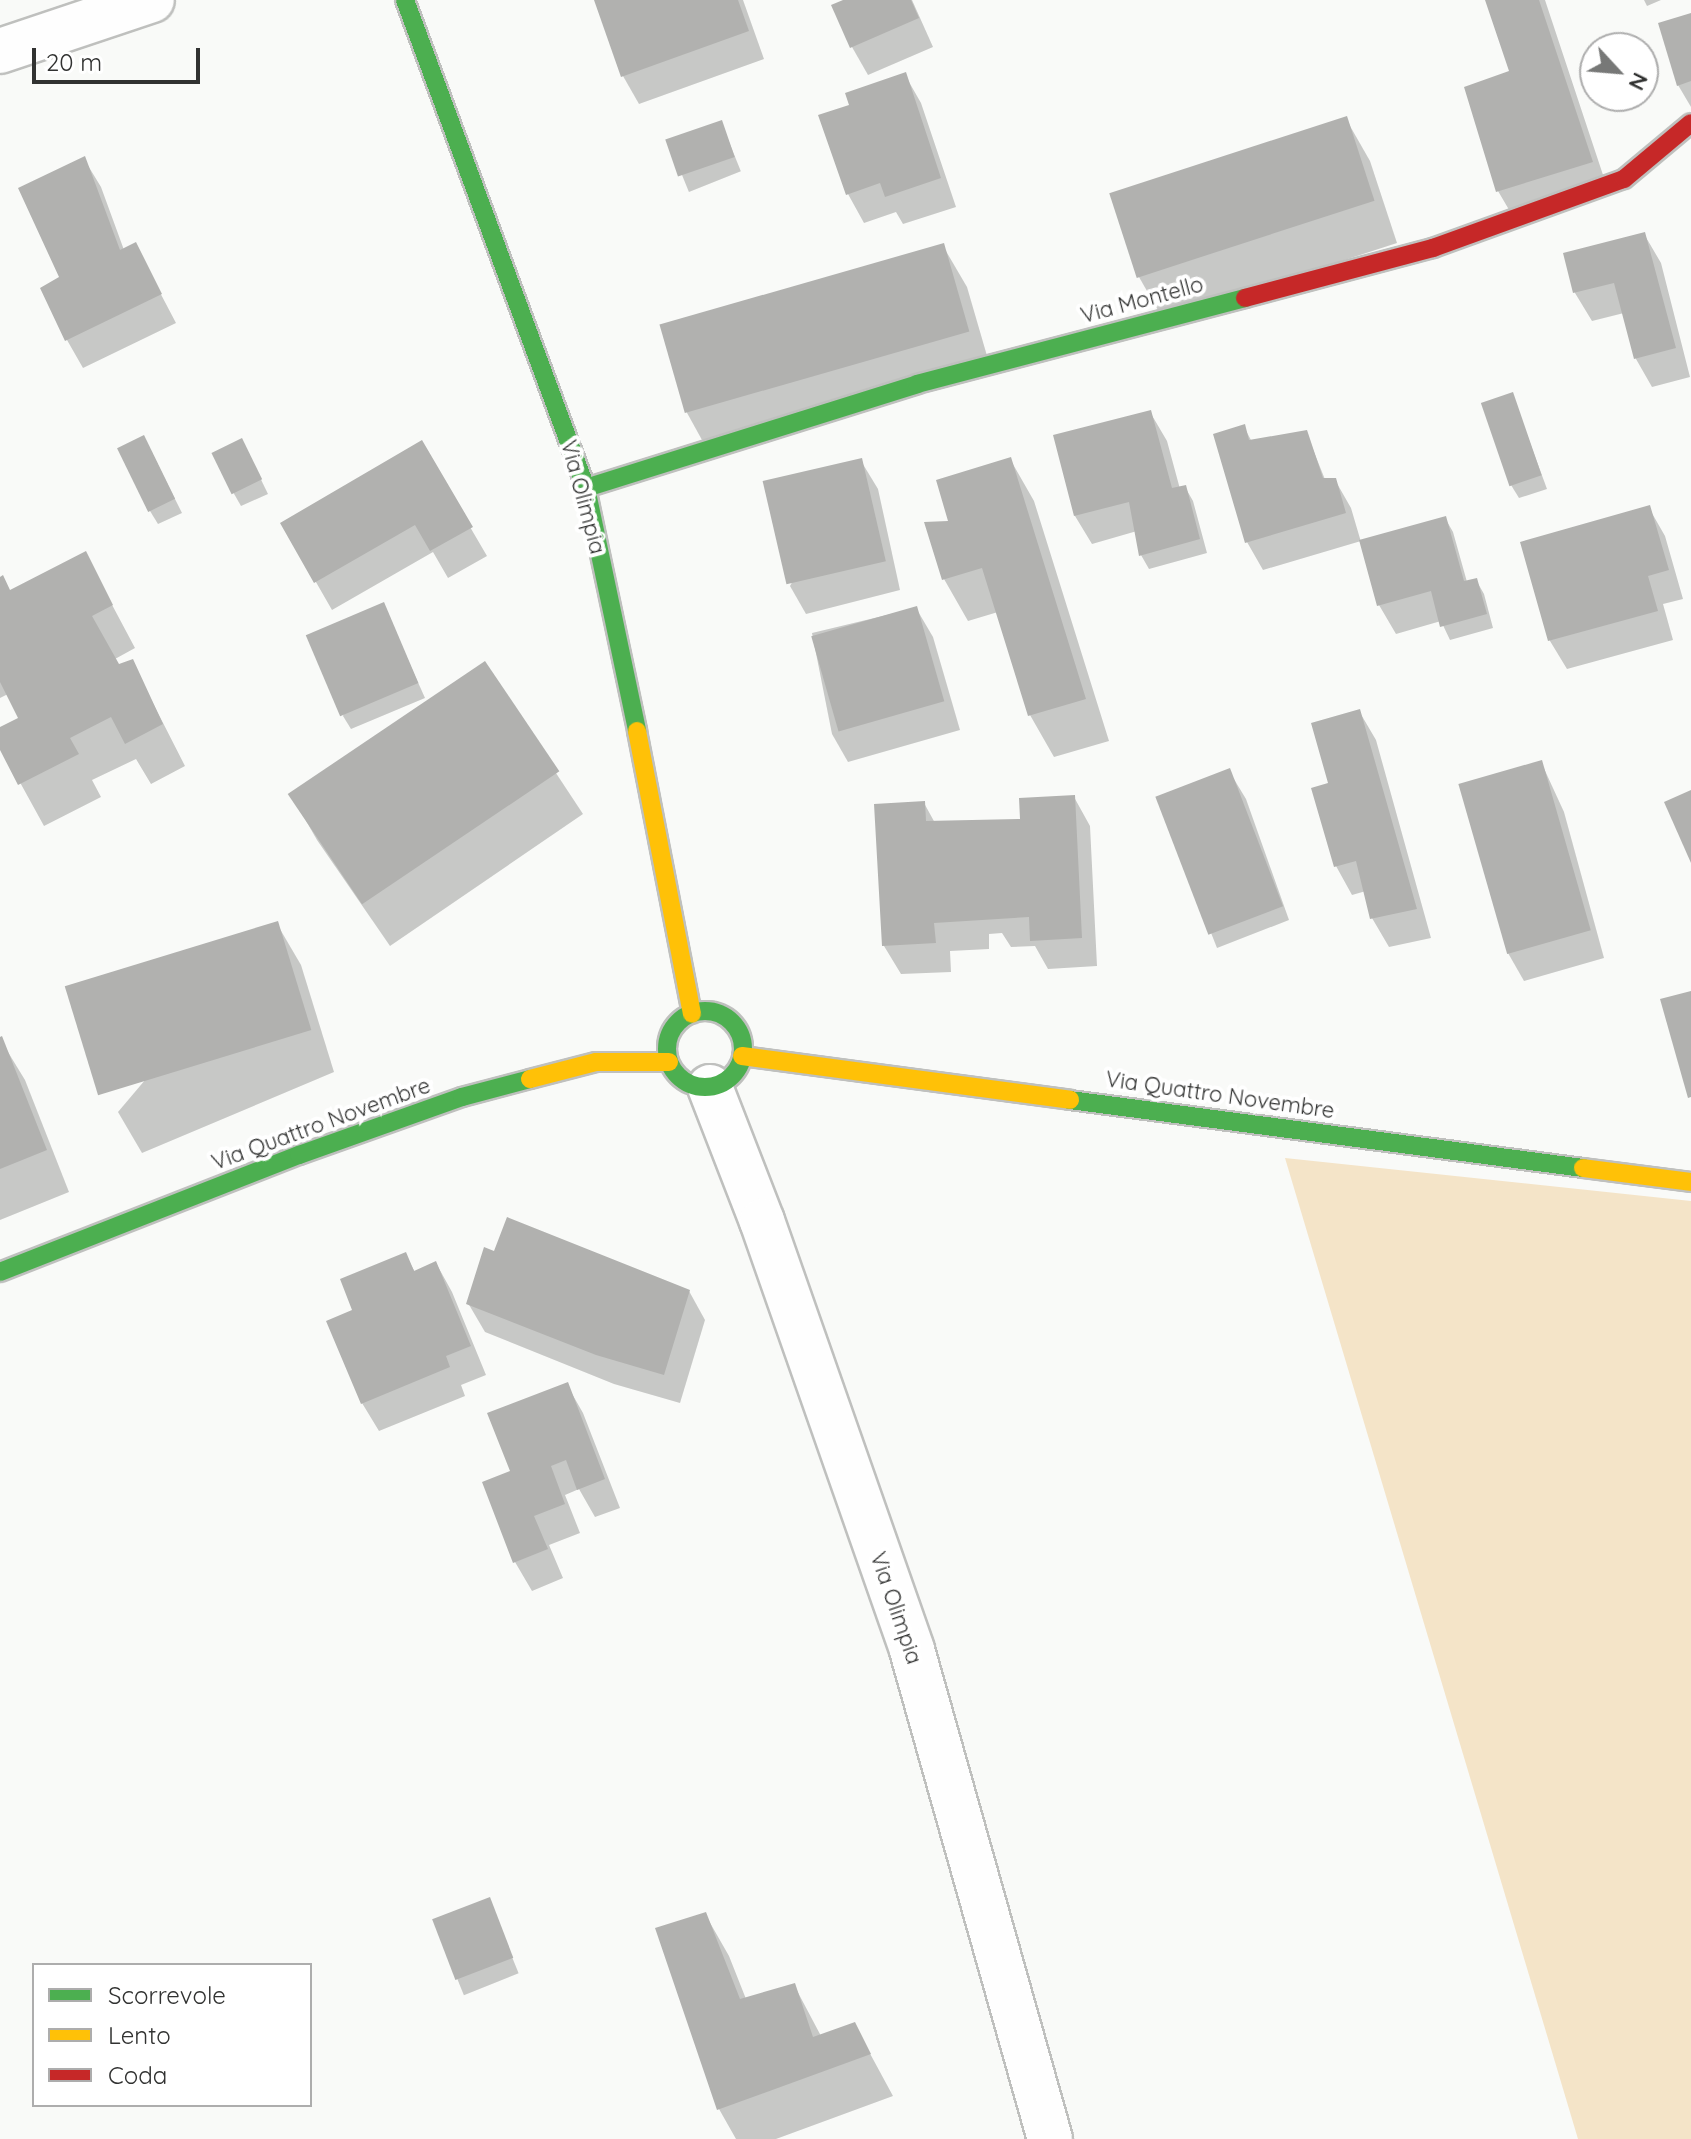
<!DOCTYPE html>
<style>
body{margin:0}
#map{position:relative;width:1691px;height:2139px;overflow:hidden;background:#f9faf8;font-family:Quicksand,sans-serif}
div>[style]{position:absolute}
.green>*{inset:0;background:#f4e4c8}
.shadow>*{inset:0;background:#0003;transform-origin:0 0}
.building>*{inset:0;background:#b1b1af;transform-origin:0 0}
.roads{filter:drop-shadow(2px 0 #bfc0be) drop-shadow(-2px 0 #bfc0be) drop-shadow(0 2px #bfc0be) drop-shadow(0 -2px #bfc0be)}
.street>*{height:44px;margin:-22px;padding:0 22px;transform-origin:22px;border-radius:22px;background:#fefefe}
.fast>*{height:18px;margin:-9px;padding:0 9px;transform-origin:9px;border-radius:9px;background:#4caf50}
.fast>.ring{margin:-9px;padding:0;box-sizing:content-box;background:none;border:18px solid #4caf50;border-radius:50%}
.slow>*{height:18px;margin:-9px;padding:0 9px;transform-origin:9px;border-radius:9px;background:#ffc107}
.jam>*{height:18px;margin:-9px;padding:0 9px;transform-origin:9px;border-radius:9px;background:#c62828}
span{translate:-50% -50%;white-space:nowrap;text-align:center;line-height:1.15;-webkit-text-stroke:8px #fff;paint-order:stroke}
.street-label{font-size:22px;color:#313231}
.legend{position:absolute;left:32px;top:1963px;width:280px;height:144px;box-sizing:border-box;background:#fff;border:2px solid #adadad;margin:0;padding:10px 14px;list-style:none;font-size:24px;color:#313231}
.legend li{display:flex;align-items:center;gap:16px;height:40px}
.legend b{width:40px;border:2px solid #adadad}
.north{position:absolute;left:1579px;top:32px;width:80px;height:80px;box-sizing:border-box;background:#fff;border:2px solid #adadad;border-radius:50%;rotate:116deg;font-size:22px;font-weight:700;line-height:32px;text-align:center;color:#313231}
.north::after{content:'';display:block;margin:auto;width:28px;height:36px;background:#777877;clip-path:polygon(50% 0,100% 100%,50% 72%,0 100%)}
.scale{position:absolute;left:32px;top:48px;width:168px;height:36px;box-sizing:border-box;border:4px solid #313231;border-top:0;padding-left:10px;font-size:24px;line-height:28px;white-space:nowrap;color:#313231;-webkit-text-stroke:6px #fff;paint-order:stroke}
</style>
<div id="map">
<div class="green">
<div style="clip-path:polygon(1285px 1158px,1691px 1201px,1691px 2139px,1578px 2139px)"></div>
</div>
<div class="shadow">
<div style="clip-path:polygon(596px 0,743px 0,764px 59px,639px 104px,623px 76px)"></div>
<div style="clip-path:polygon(848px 0,912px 0,933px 47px,868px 75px,852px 47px)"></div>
<div style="clip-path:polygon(1487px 0,1545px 0,1608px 190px,1515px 220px,1498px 191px,1467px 88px,1511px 73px)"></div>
<div style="clip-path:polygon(1644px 0,1661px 0,1647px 6px)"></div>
<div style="clip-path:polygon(1691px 15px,1691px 107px,1678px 85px)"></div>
<div style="clip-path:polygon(905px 75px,921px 103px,956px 207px,903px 224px,896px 212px,864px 223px,848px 194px,852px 107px)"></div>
<div style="clip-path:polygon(1346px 119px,1370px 161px,1397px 243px,1163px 319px,1139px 277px)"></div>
<div style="left:721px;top:122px;width:53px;height:56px;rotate:68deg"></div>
<div style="clip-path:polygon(84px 159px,101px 187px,124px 250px,135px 245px,176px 323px,83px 368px,67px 340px,62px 278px)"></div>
<div style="clip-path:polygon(1644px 234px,1661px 263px,1690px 377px,1652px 387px,1636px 359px,1624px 313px,1592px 321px,1575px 293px,1565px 254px)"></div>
<div style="clip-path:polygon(943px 246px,967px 287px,992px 373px,702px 440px,686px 411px)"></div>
<div style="clip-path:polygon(1512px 394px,1547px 489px,1519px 498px,1511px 485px)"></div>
<div style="clip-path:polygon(1150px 412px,1167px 441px,1180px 489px,1185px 487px,1193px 501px,1207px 553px,1149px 569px,1141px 555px,1137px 531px,1092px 544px,1075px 516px,1056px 437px)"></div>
<div style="clip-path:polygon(1244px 427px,1252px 442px,1306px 432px,1326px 482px,1335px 480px,1351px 508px,1361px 542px,1445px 518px,1453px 532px,1467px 582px,1476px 580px,1484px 594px,1493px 628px,1450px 640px,1441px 621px,1396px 634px,1379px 605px,1361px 541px,1263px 570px,1247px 542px)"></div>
<div style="clip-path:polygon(421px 443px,487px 556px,448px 578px,433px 552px,332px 610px,282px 523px)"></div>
<div style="clip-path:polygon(151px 451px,182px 513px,158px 524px,150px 511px)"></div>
<div style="clip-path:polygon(249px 455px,268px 494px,241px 506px,233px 492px)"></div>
<div style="clip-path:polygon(1010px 459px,1034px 501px,1109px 741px,1054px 757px,1030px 715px,998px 612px,968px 621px,944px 579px,951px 523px)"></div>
<div style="clip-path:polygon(861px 461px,878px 489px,900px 590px,806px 614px,790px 586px)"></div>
<div style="clip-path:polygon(1649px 508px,1665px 536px,1683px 599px,1663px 604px,1673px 640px,1567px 669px,1550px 641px,1523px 543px)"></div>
<div style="clip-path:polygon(85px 554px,135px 648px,115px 659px,119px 666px,132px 662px,185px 766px,151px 784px,136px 759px,92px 780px,101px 797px,44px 826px,0 746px,0 729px,21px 718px,8px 694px,0 698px,0 579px,10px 592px)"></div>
<div style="clip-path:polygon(383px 604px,425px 698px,351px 729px,343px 716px)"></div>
<div style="clip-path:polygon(916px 608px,933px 637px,960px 730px,848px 762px,832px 734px,812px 633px)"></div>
<div style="clip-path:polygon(484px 664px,583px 814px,390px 946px,317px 840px,293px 798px)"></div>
<div style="clip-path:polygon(1359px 711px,1376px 740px,1431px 938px,1389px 947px,1372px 918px,1366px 891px,1352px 895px,1336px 866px,1331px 785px)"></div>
<div style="clip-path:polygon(1541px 762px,1564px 812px,1604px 958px,1524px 981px,1508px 953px)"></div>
<div style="clip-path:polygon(1229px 771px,1246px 799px,1289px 920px,1217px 948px,1158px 798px)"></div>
<div style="clip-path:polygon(1074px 797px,1090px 826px,1097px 966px,1048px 969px,1035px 946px,1011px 947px,1002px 933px,989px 934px,989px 949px,950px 951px,951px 972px,901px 974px,884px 946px,876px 806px,924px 803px,935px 823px,1022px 821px)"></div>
<div style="clip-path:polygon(277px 924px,301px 965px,334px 1072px,142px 1153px,118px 1112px)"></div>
<div style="clip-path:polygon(0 1039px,25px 1080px,69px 1192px,0 1220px)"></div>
<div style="clip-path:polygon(405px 1254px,415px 1272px,436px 1263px,452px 1292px,486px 1375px,461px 1385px,465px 1396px,379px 1431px,362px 1403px,355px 1312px)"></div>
<div style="clip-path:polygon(689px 1291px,705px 1320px,680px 1403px,614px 1384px,485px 1332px,468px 1303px)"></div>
<div style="clip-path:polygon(567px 1385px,583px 1413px,620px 1508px,595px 1517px,579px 1489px,565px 1495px,580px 1533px,549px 1545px,563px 1578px,532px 1591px,515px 1562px,484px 1483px,512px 1472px)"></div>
<div style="left:489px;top:1900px;width:79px;height:59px;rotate:68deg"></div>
<div style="clip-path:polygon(705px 1914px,729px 1956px,746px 1999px,794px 1985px,821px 2036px,854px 2024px,893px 2096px,776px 2139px,736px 2139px,719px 2109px,657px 1930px)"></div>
</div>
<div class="building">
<div style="clip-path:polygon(594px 0,738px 0,749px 31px,621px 77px)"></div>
<div style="clip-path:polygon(843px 0,911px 0,919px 18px,850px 48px,831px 5px)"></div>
<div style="clip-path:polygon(1485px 0,1539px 0,1593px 162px,1496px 192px,1464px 87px,1509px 71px)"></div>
<div style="clip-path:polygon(1691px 13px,1691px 81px,1677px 86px,1658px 23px)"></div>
<div style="clip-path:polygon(906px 72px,941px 178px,885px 197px,880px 183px,846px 195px,818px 115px,849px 105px,845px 93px)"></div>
<div style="left:1347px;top:116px;width:89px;height:250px;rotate:72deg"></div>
<div style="left:722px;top:120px;width:39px;height:60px;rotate:71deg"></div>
<div style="clip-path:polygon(85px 156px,120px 250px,136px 242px,162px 294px,65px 341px,40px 288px,59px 277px,18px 188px)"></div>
<div style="clip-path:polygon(1645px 232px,1676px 348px,1634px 359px,1614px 283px,1573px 293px,1563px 253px)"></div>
<div style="left:944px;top:243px;width:92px;height:296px;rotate:74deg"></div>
<div style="left:1513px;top:392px;width:88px;height:34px;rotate:71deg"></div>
<div style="clip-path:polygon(1151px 410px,1172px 488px,1186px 485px,1200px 539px,1139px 556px,1129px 502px,1074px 516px,1053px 435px)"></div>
<div style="clip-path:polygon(1245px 424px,1249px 440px,1307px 430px,1323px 478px,1336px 478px,1346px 513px,1245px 543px,1213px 434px)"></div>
<div style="left:144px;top:435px;width:71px;height:30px;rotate:64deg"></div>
<div style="left:242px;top:438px;width:46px;height:34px;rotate:64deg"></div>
<div style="clip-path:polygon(422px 440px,473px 527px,430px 551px,415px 525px,314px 583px,280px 523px)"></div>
<div style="clip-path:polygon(1011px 457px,1086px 699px,1028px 716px,982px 568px,942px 580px,924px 522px,948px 521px,936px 480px)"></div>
<div style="left:862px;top:458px;width:106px;height:102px;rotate:77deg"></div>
<div style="clip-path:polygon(1650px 505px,1669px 570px,1648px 576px,1658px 611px,1548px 641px,1520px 542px)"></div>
<div style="clip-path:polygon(1446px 516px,1464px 581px,1477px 578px,1487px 614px,1440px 627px,1431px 591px,1377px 606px,1359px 540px)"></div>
<div style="clip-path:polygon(86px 551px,113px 605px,92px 616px,119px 664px,133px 659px,163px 724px,125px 744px,111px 717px,70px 738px,79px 754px,18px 785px,0 750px,0 727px,18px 718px,0 682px,0 577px,3px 575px,10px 590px)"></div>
<div style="left:384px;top:602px;width:88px;height:85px;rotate:67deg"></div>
<div style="left:917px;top:606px;width:99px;height:110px;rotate:74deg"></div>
<div style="left:485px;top:661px;width:133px;height:238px;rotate:56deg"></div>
<div style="clip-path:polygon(1360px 709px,1417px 909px,1370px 919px,1356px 861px,1334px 867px,1311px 788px,1328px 783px,1311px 723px)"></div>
<div style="left:1542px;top:760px;width:177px;height:87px;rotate:74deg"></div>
<div style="left:1230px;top:768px;width:148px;height:80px;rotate:69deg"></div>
<div style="clip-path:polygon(1691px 790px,1691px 863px,1664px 802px)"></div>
<div style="clip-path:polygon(1075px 795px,1082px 938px,1030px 941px,1029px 917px,934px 923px,936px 943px,882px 946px,874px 804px,925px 801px,926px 821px,1020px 819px,1019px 798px)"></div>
<div style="left:278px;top:921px;width:114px;height:223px;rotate:73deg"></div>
<div style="clip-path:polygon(1691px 991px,1691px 1097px,1688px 1098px,1660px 999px)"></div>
<div style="clip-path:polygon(2px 1036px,47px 1150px,0 1169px,0 1037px)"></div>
<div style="clip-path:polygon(507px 1217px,690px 1290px,664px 1375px,596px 1355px,466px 1304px,484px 1247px,494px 1251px)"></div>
<div style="clip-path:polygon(406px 1252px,414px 1271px,436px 1261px,471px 1346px,446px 1356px,450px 1367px,361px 1404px,326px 1321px,352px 1310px,340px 1279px)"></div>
<div style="clip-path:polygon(568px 1382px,605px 1479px,577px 1490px,566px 1460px,551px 1466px,565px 1504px,534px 1516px,548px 1549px,513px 1563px,482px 1482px,510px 1471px,487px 1413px)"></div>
<div style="left:490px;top:1897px;width:65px;height:62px;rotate:69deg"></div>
<div style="clip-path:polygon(706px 1912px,740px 1999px,795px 1983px,813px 2037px,855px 2022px,871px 2054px,717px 2110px,655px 1928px)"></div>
</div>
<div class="roads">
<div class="street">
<div style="left:0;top:51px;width:160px;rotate:-18.5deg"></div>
<div style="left:710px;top:1087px;width:144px;rotate:68.8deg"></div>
<div style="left:762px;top:1221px;width:454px;rotate:70.7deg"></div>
<div style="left:912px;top:1650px;width:508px;rotate:74.24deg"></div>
</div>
<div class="fast">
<div style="left:405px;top:0;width:520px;rotate:69.65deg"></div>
<div style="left:586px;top:488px;width:248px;rotate:78.1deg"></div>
<div style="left:586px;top:488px;width:347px;rotate:-17.4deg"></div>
<div style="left:917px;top:384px;width:339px;rotate:-14.7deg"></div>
<div class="ring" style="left:667px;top:1011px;width:58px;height:58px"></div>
<div style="left:1070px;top:1100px;width:517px;rotate:7.55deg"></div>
<div style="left:0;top:1272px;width:321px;rotate:-21.4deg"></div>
<div style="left:299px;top:1155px;width:173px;rotate:-19.6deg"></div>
<div style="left:462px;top:1097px;width:70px;rotate:-14.8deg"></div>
</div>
<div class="slow">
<div style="left:637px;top:731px;width:288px;rotate:79deg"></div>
<div style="left:742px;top:1056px;width:331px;rotate:7.6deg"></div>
<div style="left:530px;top:1079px;width:68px;rotate:-14.4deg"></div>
<div style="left:596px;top:1062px;width:73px"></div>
<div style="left:1583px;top:1168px;width:109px;rotate:7.4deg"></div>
</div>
<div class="jam">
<div style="left:1245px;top:298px;width:195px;rotate:-14.9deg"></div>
<div style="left:1433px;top:248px;width:203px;rotate:-19.9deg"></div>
<div style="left:1624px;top:179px;width:87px;rotate:-39.9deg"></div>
</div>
</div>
<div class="street-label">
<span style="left:1142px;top:300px;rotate:-15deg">Via Montello</span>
<span style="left:583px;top:497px;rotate:75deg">Via Olimpia</span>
<span style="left:1220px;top:1095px;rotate:8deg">Via Quattro Novembre</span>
<span style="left:321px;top:1124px;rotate:-20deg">Via Quattro Novembre</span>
<span style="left:896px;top:1608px;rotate:71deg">Via Olimpia</span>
</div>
<ul class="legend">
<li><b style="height:10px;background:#4caf50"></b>Scorrevole</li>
<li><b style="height:10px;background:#ffc107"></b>Lento</li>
<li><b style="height:10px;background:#c62828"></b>Coda</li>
</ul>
<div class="north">N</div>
<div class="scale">20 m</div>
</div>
